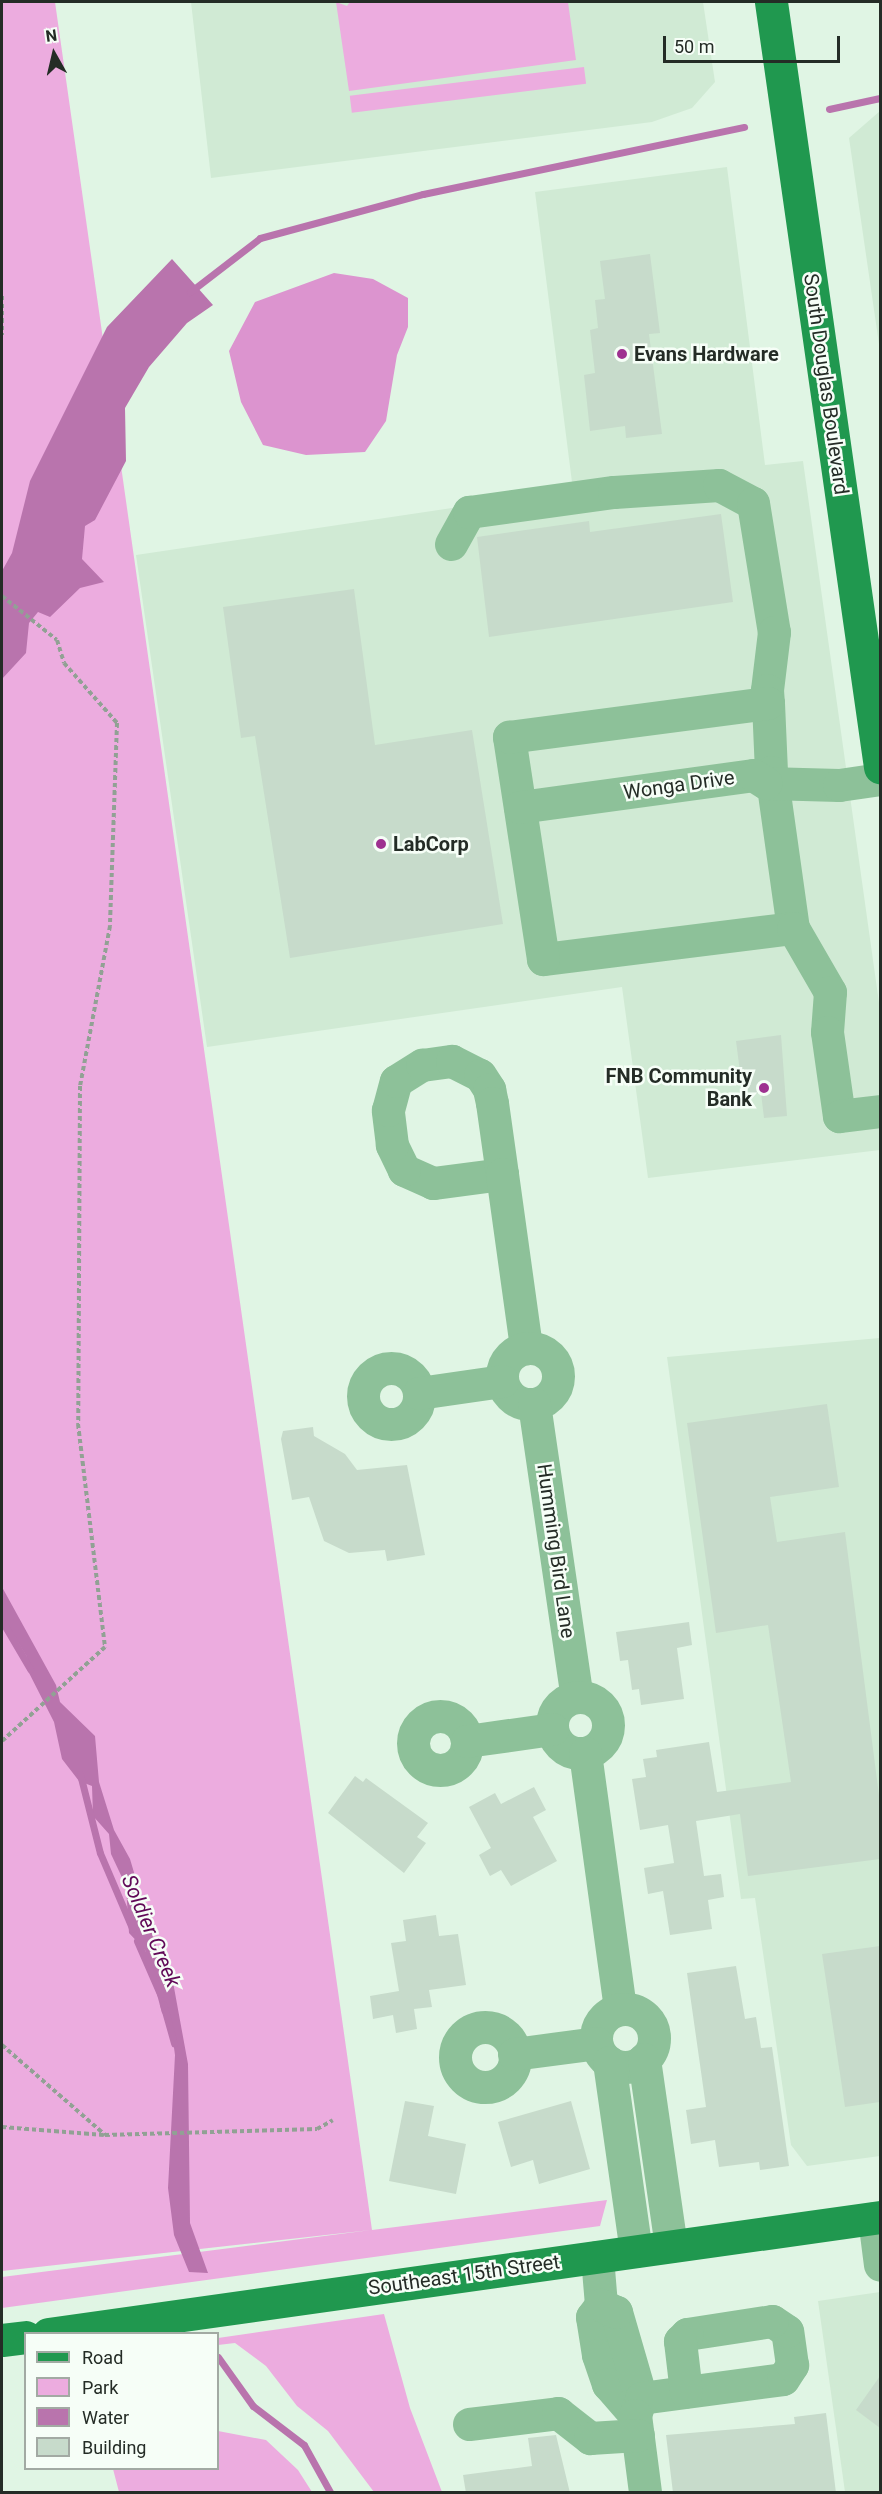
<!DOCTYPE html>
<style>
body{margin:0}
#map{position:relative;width:882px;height:2494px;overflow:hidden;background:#e0f5e4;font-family:Roboto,sans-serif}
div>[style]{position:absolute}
.built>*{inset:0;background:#d0ead4}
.green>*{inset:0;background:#ecacdf;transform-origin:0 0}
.forest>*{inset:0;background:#dc94cf}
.water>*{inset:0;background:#b974ad}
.stream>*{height:7px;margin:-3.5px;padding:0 3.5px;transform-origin:3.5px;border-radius:3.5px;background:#b974ad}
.building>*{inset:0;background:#c7dbcb}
.path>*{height:4px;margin-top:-2px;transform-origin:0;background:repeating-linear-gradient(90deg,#91a194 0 4.5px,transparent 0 7.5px)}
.minor>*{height:33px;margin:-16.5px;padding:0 16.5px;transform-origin:16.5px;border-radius:16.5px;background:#8dc199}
.minor>.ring{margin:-16.5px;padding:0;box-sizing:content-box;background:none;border:33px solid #8dc199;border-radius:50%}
.major>*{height:33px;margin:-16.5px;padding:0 16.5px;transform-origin:16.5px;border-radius:16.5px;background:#20984f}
.dots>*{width:16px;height:16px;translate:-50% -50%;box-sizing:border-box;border:3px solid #f6fef7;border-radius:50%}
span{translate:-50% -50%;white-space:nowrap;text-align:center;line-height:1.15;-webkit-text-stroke:5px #f6fef7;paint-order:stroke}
.poi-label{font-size:20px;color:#242c26;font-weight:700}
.left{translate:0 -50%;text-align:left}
.right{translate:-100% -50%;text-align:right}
.street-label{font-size:20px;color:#242c26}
.water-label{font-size:21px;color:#600857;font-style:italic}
.frame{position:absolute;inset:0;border:3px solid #242c26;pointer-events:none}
.legend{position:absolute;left:24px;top:2332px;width:195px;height:138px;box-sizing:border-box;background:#f6fef7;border:2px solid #a2aaa3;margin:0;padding:8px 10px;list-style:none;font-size:18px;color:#242c26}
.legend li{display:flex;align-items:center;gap:12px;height:30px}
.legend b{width:30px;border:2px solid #a2aaa3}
.north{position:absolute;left:24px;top:24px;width:60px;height:60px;-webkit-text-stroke:4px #f6fef7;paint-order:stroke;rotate:352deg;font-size:16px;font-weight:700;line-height:24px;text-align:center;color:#242c26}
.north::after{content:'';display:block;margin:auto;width:21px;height:27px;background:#242c26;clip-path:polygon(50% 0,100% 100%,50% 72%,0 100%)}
.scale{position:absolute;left:663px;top:36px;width:177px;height:27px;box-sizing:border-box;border:3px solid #242c26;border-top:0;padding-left:8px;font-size:18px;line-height:21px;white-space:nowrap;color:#242c26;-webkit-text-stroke:4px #f6fef7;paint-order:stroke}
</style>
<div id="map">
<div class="built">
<div style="clip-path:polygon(191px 2px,703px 2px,715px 82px,692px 108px,652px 122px,211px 178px)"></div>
<div style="clip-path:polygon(880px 111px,880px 351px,849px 138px)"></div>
<div style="clip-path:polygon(727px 167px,765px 465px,803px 461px,880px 1010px,880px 1150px,648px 1178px,622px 987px,207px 1047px,136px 555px,573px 490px,535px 192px)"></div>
<div style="clip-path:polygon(880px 1338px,880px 2156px,807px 2166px,791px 2145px,755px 1898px,741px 1899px,667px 1357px)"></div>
<div style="clip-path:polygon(880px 2292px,880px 2492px,845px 2492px,818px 2301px)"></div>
</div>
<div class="green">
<div style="clip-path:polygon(2px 2px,55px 2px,372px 2230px,607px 2200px,600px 2226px,2px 2308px,2px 2277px,371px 2230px,2px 2271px)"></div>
<div style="clip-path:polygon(336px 2px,347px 6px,350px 2px,568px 2px,576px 60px,349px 91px)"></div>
<div style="left:584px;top:67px;width:17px;height:236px;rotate:83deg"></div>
<div style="clip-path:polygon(384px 2314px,410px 2408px,442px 2492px,374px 2492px,328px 2431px,297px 2406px,266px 2366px,235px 2343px,218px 2345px,218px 2338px)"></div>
<div style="clip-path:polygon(218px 2431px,266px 2440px,298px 2470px,312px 2492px,119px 2492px,113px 2469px,218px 2468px)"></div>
</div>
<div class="forest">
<div style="clip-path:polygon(334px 273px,373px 279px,408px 298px,408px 327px,397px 355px,386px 421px,365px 452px,306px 455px,263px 445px,241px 402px,229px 351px,255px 302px)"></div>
</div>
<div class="water">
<div style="clip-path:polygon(172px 259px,213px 305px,187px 323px,149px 367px,125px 408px,126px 461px,95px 520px,85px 526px,82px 559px,104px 582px,80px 588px,50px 617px,38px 612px,29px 623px,26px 653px,2px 679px,2px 571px,12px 553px,30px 481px,107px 327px)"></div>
<div style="clip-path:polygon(2px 1587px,56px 1685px,60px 1702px,95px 1736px,99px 1782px,114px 1830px,130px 1859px,164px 1973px,173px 1982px,188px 2064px,190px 2223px,208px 2273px,189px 2272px,174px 2235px,168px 2188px,175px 2055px,170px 2019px,162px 2013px,145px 1950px,129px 1933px,126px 1886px,111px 1854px,109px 1834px,93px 1816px,92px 1786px,79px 1781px,62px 1759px,54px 1722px,25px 1665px,27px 1657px,2px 1616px)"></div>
</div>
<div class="stream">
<div style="left:829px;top:109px;width:52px;rotate:-12.2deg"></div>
<div style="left:190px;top:292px;width:88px;rotate:-37.6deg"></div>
<div style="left:260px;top:238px;width:169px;rotate:-15.1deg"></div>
<div style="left:423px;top:194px;width:328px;rotate:-11.8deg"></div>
<div style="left:2px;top:1621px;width:56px;rotate:59.7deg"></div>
<div style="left:80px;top:1774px;width:81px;rotate:75.8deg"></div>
<div style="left:100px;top:1853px;width:82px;rotate:66.9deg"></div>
<div style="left:137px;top:1941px;width:58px;rotate:66.5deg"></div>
<div style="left:163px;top:2004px;width:41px;rotate:74.2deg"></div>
<div style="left:218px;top:2357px;width:60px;rotate:54.5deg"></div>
<div style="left:253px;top:2406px;width:64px;rotate:37.4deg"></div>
<div style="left:304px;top:2445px;width:54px;rotate:61deg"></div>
</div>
<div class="building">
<div style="clip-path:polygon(650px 254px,660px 333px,649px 334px,662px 434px,626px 438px,625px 426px,590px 431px,584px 375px,595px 373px,590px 330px,598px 328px,595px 300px,605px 299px,600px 261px)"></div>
<div style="clip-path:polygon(721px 514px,733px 602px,489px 637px,477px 537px,589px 521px,590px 532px)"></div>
<div style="clip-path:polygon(354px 589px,375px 745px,472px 730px,503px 924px,290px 958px,255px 736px,241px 738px,223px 607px)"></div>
<div style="clip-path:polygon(781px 1035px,787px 1116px,764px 1118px,761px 1093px,743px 1095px,736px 1041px)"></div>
<div style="clip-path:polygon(827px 1404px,839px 1487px,770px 1497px,777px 1542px,845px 1532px,880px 1803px,880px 1859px,748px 1876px,740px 1814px,696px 1821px,704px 1876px,721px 1874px,724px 1897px,708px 1900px,712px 1929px,670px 1935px,663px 1891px,648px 1894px,644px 1868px,674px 1863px,668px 1825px,640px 1830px,632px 1779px,646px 1777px,643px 1759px,657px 1757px,656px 1750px,709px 1742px,717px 1792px,791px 1782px,768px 1625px,716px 1633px,687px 1423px)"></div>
<div style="clip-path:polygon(313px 1427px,314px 1436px,345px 1454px,357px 1470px,407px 1465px,425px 1555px,387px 1561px,385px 1550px,349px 1553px,324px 1541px,309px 1497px,292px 1500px,281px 1439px,283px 1431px)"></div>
<div style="clip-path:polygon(689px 1622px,692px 1645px,677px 1648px,684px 1699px,641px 1705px,639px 1689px,632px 1690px,628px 1660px,620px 1661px,616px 1632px)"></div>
<div style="clip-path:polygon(355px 1776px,363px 1782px,366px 1778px,428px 1823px,417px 1837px,426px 1843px,404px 1873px,328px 1813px)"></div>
<div style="clip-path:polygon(534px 1787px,546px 1810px,533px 1817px,557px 1861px,511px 1886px,501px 1870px,490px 1876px,479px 1855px,491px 1848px,469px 1807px,495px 1793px,501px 1804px)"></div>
<div style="clip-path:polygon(436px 1915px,439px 1936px,458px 1934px,466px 1985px,429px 1990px,432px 2007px,414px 2009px,417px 2029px,396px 2033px,393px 2015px,373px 2019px,370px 1996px,399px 1991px,391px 1943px,406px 1941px,403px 1920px)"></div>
<div style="clip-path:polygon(880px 1946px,880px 2102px,845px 2107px,822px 1954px)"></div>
<div style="clip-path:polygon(736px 1966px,745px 2019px,756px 2017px,761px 2048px,772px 2047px,789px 2166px,760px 2170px,759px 2162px,719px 2167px,715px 2140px,691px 2144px,686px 2110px,706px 2107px,687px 1973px)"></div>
<div style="clip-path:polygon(405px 2101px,434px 2106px,428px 2136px,466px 2144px,456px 2194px,389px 2181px)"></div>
<div style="clip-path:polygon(571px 2101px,590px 2169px,539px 2184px,533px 2160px,511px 2167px,498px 2122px)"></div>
<div style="clip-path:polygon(880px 2376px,880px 2428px,856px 2410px)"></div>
<div style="clip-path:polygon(826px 2413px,836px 2493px,673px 2493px,666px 2435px,795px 2424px,794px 2417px)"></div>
<div style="clip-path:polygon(556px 2435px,570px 2493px,466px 2493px,463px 2475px,532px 2466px,528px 2438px)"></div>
</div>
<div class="path">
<div style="left:2px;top:296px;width:39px;rotate:90deg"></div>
<div style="left:2px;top:596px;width:70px;rotate:38.7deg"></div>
<div style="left:57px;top:640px;width:24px;rotate:73deg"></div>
<div style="left:64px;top:663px;width:80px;rotate:48.5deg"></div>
<div style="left:117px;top:723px;width:203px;rotate:92deg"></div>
<div style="left:110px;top:926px;width:163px;rotate:100.6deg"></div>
<div style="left:80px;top:1086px;width:338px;rotate:90.3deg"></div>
<div style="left:78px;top:1424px;width:225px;rotate:83.1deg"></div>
<div style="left:105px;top:1647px;width:139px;rotate:137.6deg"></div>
<div style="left:2px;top:2045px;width:137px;rotate:41.1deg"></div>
<div style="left:105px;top:2135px;width:212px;rotate:-1.6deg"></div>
<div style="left:317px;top:2129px;width:18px;rotate:-29deg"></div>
<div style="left:2px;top:2127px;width:102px;rotate:4.5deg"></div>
</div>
<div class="minor">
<div style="left:451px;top:544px;width:37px;rotate:-61deg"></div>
<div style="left:469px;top:512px;width:146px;rotate:-7.9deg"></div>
<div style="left:614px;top:492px;width:105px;rotate:-3.8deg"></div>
<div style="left:719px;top:485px;width:38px;rotate:28deg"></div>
<div style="left:753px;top:503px;width:131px;rotate:80.8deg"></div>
<div style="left:774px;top:632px;width:58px;rotate:96.9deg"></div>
<div style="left:767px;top:690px;width:13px;rotate:86deg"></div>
<div style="left:768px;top:703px;width:69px;rotate:87.5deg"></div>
<div style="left:771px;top:772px;width:158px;rotate:82deg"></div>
<div style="left:793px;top:928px;width:252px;rotate:172.9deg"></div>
<div style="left:543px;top:959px;width:225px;rotate:-98.7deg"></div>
<div style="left:509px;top:737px;width:261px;rotate:-7.5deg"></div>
<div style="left:766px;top:783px;width:73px;rotate:1.6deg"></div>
<div style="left:839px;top:785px;width:41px;rotate:-8.3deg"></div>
<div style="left:520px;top:807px;width:235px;rotate:-7.8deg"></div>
<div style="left:753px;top:775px;width:15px;rotate:32deg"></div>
<div style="left:793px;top:928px;width:74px;rotate:60deg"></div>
<div style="left:830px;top:992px;width:40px;rotate:94.3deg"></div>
<div style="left:827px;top:1032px;width:85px;rotate:81.9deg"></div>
<div style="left:839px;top:1116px;width:41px;rotate:-7deg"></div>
<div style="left:502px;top:1174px;width:70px;rotate:172.6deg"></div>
<div style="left:433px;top:1183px;width:32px;rotate:-156deg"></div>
<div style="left:404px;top:1170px;width:28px;rotate:-116deg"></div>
<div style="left:392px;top:1145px;width:35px;rotate:-97deg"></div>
<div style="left:388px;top:1110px;width:30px;rotate:-75deg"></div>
<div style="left:396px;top:1081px;width:31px;rotate:-32deg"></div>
<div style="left:422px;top:1065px;width:30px;rotate:-8deg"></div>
<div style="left:452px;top:1061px;width:31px;rotate:27deg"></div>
<div style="left:480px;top:1075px;width:17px;rotate:57deg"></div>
<div style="left:489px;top:1089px;width:14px;rotate:78deg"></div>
<div style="left:492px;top:1103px;width:72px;rotate:82deg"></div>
<div style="left:502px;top:1174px;width:176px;rotate:82.1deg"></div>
<div class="ring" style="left:502px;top:1348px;width:23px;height:23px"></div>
<div class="ring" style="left:363px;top:1368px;width:23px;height:23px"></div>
<div style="left:419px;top:1393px;width:84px;rotate:-8.2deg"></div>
<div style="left:534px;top:1404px;width:296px;rotate:81.7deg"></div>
<div class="ring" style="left:552px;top:1697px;width:23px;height:23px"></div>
<div class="ring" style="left:413px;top:1716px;width:21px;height:21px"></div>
<div style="left:467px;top:1741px;width:86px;rotate:-8deg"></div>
<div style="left:585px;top:1753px;width:258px;rotate:82.2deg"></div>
<div class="ring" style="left:596px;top:2009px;width:25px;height:25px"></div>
<div class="ring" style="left:455px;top:2027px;width:27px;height:27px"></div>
<div style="left:514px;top:2054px;width:83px;rotate:-7.6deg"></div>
<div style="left:644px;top:2059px;width:189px;rotate:81.8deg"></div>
<div style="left:609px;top:2062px;width:191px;rotate:81.9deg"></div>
<div style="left:874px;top:2218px;width:47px;rotate:82.7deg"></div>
<div style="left:597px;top:2257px;width:48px;rotate:85.2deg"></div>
<div style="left:601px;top:2305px;width:15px;rotate:127deg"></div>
<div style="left:592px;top:2317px;width:38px;rotate:81deg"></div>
<div style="left:598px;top:2355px;width:31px;rotate:71deg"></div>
<div style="left:608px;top:2384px;width:41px;rotate:48.9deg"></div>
<div style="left:635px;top:2415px;width:18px;rotate:-71deg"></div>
<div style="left:641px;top:2398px;width:90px;rotate:-106.2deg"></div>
<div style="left:616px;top:2312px;width:17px;rotate:-155deg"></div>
<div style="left:641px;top:2398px;width:143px;rotate:-7.6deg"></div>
<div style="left:783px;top:2379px;width:17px;rotate:-57deg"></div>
<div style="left:792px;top:2365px;width:34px;rotate:-98deg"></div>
<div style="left:787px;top:2331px;width:18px;rotate:-146deg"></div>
<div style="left:772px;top:2321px;width:86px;rotate:171.3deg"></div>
<div style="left:687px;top:2334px;width:10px;rotate:135deg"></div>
<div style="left:680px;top:2341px;width:51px;rotate:83.3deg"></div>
<div style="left:635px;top:2415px;width:78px;rotate:82.6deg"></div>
<div style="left:469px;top:2424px;width:90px;rotate:-7deg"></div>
<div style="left:558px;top:2413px;width:41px;rotate:38deg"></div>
<div style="left:590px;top:2438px;width:48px;rotate:-3.6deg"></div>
</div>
<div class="major">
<div style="left:771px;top:2px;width:773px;rotate:81.89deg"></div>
<div style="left:48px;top:2334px;width:840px;rotate:-8deg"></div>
<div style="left:2px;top:2340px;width:24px;rotate:-7deg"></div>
</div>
<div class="dots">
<div style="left:622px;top:354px;background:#9e3190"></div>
<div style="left:381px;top:844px;background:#9e3190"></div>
<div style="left:764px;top:1088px;background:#9e3190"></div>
</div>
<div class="poi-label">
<span class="left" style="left:634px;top:354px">Evans Hardware</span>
<span class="left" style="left:393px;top:844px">LabCorp</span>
<span class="right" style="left:752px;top:1088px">FNB Community<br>Bank</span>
</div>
<div class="street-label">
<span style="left:826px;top:384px;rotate:82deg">South Douglas Boulevard</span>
<span style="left:679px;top:785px;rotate:-8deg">Wonga Drive</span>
<span style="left:556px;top:1551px;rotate:82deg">Humming Bird Lane</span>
<span style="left:464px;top:2275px;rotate:-8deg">Southeast 15th Street</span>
</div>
<div class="water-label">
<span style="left:151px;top:1931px;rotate:67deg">Soldier Creek</span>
</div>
<div class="frame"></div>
<ul class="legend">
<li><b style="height:8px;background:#20984f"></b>Road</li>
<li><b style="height:16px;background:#ecacdf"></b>Park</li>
<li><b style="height:16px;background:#b974ad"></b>Water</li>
<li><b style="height:16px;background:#c7dbcb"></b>Building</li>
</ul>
<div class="north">N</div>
<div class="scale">50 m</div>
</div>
